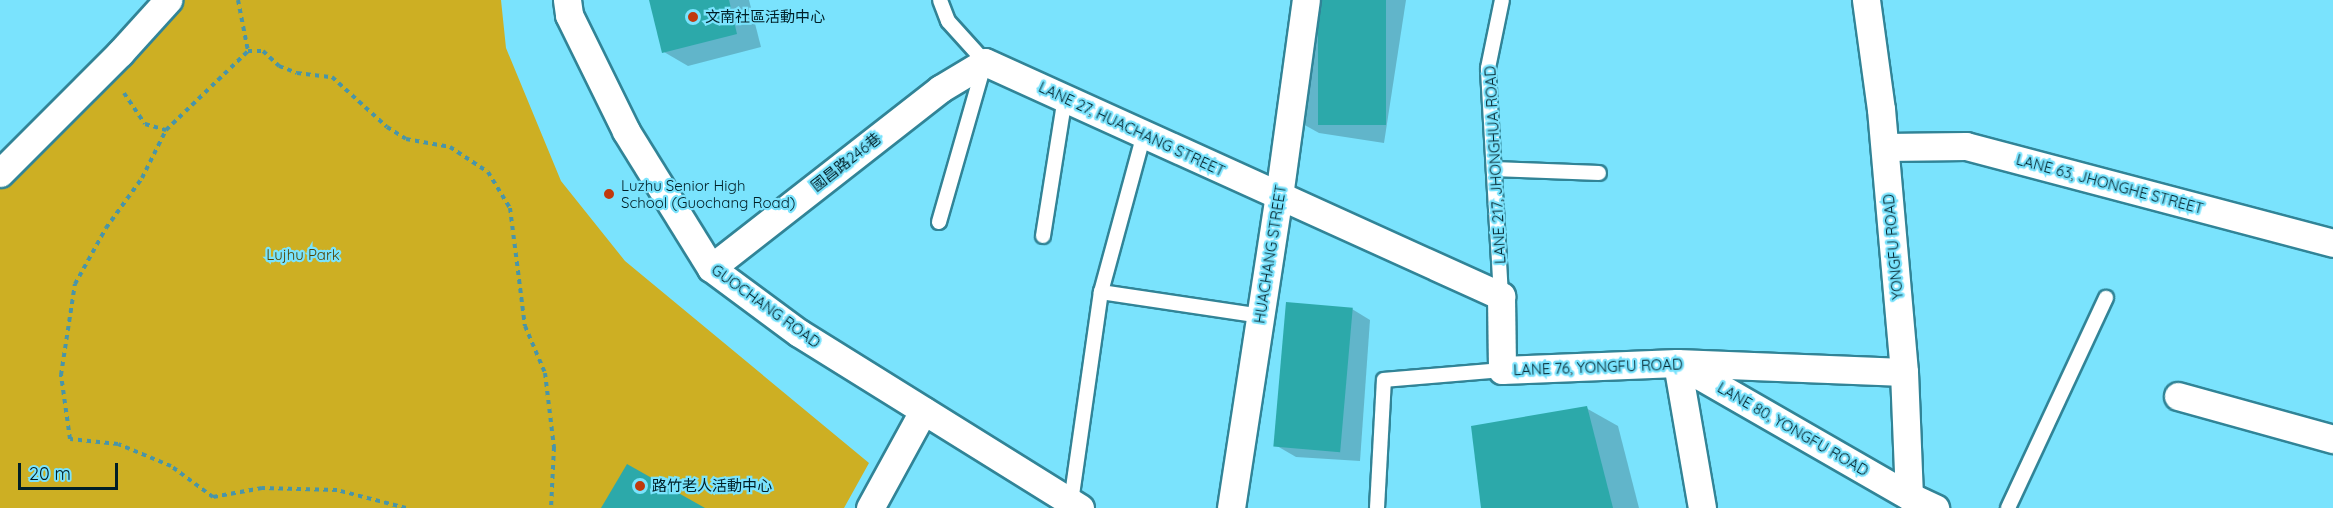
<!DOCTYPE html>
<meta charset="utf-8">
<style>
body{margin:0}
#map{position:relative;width:2333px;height:508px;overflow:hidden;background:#7ae3fd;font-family:Quicksand,"Noto Sans TC",sans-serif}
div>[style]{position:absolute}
.green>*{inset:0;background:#cdaf23}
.shadow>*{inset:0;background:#0003}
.building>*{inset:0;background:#2ca9aa;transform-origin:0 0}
.path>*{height:4px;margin-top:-2px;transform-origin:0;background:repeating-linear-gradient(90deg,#4995a8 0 4.5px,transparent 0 9px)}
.roads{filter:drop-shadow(2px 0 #318497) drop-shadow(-2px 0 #318497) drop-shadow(0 2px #318497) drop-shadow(0 -2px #318497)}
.service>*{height:14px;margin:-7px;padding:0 7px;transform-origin:7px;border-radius:7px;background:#fff}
.minor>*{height:27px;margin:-13.5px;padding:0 13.5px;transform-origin:13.5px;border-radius:13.5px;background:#fff}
.dots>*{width:16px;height:16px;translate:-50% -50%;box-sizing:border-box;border:3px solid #7ae3fd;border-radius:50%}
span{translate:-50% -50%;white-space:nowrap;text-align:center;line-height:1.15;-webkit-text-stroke:4.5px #7ae3fd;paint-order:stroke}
.poi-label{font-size:15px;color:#001f27}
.left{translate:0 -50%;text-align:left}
.street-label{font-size:15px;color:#001f27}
.park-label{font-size:15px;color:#514406}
.scale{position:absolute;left:18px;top:463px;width:100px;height:27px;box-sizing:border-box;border:3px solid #001f27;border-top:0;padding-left:8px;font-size:18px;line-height:21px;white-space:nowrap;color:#001f27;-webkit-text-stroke:4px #7ae3fd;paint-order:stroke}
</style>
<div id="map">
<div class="green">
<div style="clip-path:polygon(183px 0,501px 0,506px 48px,561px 181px,625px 261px,869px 463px,844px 508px,0 508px,0 187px)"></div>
</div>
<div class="shadow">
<div style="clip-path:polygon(650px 0,749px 0,761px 47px,688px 66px,664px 52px)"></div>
<div style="clip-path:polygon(1319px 0,1406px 0,1384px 143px,1319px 133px,1301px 123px)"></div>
<div style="clip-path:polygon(1352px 309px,1370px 320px,1360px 461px,1296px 457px,1277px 446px)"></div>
<div style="clip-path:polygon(1586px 408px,1618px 426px,1639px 508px,1483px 508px)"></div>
</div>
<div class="building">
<div style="clip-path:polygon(649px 0,729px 0,737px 34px,662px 53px)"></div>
<div style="left:1318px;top:0;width:68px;height:125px"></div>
<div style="left:1286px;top:302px;width:67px;height:145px;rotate:5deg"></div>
<div style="clip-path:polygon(1587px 406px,1613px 508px,1481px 508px,1471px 426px)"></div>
<div style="clip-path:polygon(627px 464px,705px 508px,601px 508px)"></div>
</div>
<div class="path">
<div style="left:238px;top:0;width:52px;rotate:78.9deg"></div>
<div style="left:124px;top:93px;width:37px;rotate:56deg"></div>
<div style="left:145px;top:124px;width:22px;rotate:16deg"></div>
<div style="left:406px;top:508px;width:71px;rotate:-165.4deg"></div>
<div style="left:337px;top:490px;width:75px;rotate:-178.5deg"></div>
<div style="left:262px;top:488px;width:50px;rotate:169.6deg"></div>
<div style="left:213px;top:497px;width:52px;rotate:-143.6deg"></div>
<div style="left:171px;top:466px;width:57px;rotate:-157.5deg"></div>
<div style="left:118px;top:444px;width:48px;rotate:-174.1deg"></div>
<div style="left:70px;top:439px;width:65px;rotate:-98deg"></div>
<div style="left:61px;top:375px;width:92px;rotate:-81.3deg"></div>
<div style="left:75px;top:284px;width:64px;rotate:-61deg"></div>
<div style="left:106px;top:228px;width:62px;rotate:-54.2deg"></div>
<div style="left:142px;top:178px;width:54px;rotate:-63.4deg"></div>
<div style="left:166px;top:130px;width:114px;rotate:-43.9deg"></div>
<div style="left:248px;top:51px;width:15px"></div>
<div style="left:263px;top:51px;width:22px;rotate:43deg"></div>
<div style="left:279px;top:66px;width:19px;rotate:21deg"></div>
<div style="left:297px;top:73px;width:35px;rotate:7deg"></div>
<div style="left:332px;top:77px;width:74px;rotate:42.3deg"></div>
<div style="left:387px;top:127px;width:22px;rotate:32deg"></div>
<div style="left:406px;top:139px;width:45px;rotate:10.3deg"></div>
<div style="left:450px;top:147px;width:45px;rotate:33.3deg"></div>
<div style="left:488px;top:172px;width:42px;rotate:58.6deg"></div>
<div style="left:510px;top:208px;width:119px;rotate:82.8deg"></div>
<div style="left:525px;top:326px;width:51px;rotate:66.9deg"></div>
<div style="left:545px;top:373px;width:75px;rotate:83.1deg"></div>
<div style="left:554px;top:447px;width:61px;rotate:92.8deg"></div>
</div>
<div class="roads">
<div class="service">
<div style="left:1494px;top:169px;width:105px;rotate:2.2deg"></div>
<div style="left:939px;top:222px;width:166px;rotate:-74deg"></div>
<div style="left:985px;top:62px;width:55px;rotate:-132.1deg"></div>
<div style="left:948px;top:21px;width:22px;rotate:-111deg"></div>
<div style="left:1043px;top:236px;width:141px;rotate:-81deg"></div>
<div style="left:1101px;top:292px;width:162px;rotate:8.5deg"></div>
<div style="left:1501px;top:296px;width:228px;rotate:-93.3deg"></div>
<div style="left:1488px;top:68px;width:69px;rotate:-78.4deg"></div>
<div style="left:1071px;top:502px;width:212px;rotate:-81.9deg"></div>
<div style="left:1101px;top:292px;width:164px;rotate:-74.8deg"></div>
<div style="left:1377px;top:508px;width:128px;rotate:-86.9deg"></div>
<div style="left:1384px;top:380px;width:118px;rotate:-4.8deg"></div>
<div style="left:2008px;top:508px;width:232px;rotate:-65deg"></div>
</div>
<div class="minor">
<div style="left:567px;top:0;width:15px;rotate:82deg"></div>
<div style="left:569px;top:15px;width:129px;rotate:63.8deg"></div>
<div style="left:626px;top:131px;width:161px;rotate:58.2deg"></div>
<div style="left:711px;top:268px;width:109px;rotate:36.5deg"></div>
<div style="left:799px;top:333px;width:331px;rotate:31.9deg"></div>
<div style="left:1866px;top:0;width:110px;rotate:82.2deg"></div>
<div style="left:1881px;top:109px;width:264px;rotate:85deg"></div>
<div style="left:1904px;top:372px;width:124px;rotate:87.7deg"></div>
<div style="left:1885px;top:147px;width:81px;rotate:-0.7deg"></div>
<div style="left:1966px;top:146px;width:380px;rotate:14.8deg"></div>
<div style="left:0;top:173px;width:170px;rotate:-45deg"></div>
<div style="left:120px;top:53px;width:72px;rotate:-47.8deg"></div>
<div style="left:711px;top:268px;width:291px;rotate:-38deg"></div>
<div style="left:940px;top:89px;width:52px;rotate:-31deg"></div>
<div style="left:985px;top:62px;width:567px;rotate:24.39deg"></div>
<div style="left:1501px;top:296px;width:74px;rotate:89.2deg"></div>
<div style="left:1502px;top:370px;width:175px;rotate:-2.3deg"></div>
<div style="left:1677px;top:363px;width:227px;rotate:2.3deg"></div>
<div style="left:1677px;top:363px;width:147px;rotate:80.2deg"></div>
<div style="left:1681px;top:365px;width:263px;rotate:29.9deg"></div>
<div style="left:1909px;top:496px;width:29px;rotate:25deg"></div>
<div style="left:2178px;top:396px;width:161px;rotate:15.5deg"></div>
<div style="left:870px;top:508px;width:111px;rotate:-61.3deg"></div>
<div style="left:1231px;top:508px;width:316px;rotate:-81.3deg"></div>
<div style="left:1279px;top:196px;width:198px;rotate:-82.2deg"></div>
</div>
</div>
<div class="dots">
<div style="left:693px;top:17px;background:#c1390c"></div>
<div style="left:609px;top:194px;background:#c1390c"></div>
<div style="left:640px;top:486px;background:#c1390c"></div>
</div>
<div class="poi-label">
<span class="left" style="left:705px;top:17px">文南社區活動中心</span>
<span class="left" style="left:621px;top:194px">Luzhu Senior High<br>School (Guochang Road)</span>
<span class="left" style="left:652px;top:486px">路竹老人活動中心</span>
</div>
<div class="street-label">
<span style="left:1132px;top:129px;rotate:25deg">LANE 27, HUACHANG STREET</span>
<span style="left:846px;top:162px;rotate:-38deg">國昌路246巷</span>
<span style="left:1495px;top:165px;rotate:-93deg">LANE 217, JHONGHUA ROAD</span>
<span style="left:2110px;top:184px;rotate:15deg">LANE 63, JHONGHE STREET</span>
<span style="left:1893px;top:247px;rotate:-95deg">YONGFU ROAD</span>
<span style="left:1270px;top:254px;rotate:-81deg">HUACHANG STREET</span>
<span style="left:766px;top:306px;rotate:36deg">GUOCHANG ROAD</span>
<span style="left:1598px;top:367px;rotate:-2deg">LANE 76, YONGFU ROAD</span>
<span style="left:1793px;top:429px;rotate:30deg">LANE 80, YONGFU ROAD</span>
</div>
<div class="park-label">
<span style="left:303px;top:255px">Lujhu Park</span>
</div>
<div class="scale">20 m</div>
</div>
